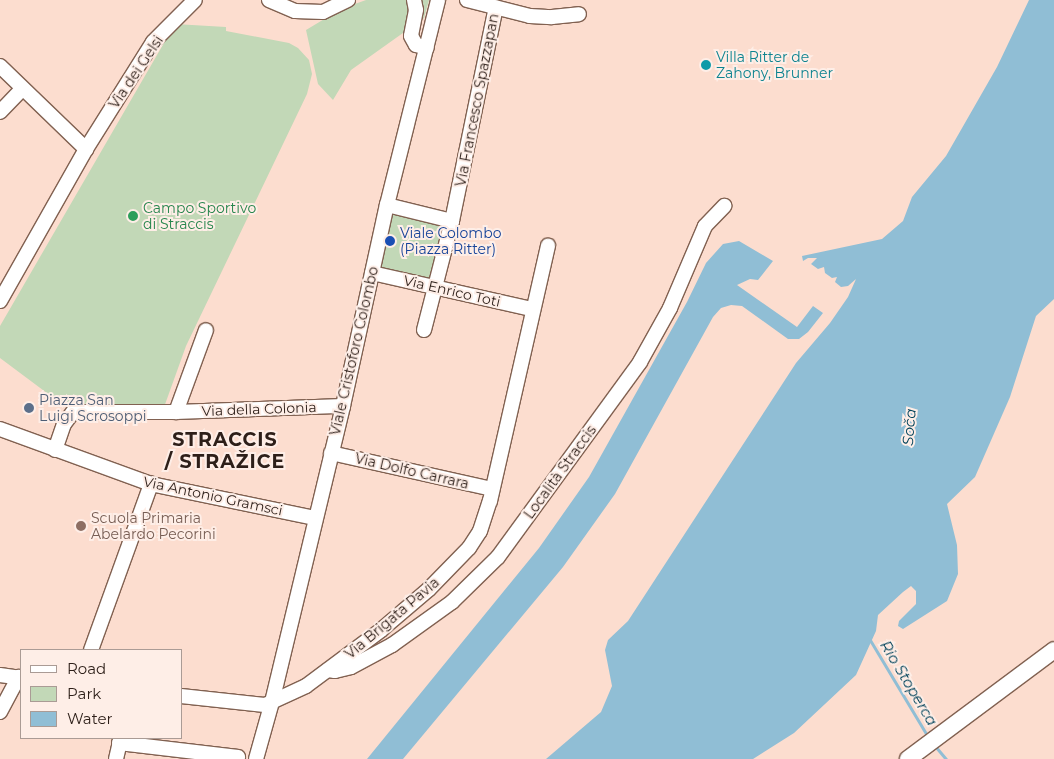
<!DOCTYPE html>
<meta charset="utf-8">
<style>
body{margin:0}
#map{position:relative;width:1054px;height:759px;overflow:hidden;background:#fcddcf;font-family:Montserrat,sans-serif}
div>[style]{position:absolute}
.green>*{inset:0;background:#c2d8b7;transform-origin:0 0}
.water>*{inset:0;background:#90bed5}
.stream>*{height:3px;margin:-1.5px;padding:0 1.5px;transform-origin:1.5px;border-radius:1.5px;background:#90bed5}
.roads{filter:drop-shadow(1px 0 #816151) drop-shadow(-1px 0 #816151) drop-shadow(0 1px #816151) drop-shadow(0 -1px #816151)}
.minor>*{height:14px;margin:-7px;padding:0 7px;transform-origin:7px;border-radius:7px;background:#fff}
.major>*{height:16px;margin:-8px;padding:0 8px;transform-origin:8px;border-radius:8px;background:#fff}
.dots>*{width:14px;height:14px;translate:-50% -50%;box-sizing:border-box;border:2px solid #feeee7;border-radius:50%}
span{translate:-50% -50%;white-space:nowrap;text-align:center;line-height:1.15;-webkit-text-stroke:4px #feeee7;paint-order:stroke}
.culture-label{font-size:14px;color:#0d838f}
.left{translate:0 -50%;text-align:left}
.street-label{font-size:14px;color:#2d1f19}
.leisure-label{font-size:14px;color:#27864d}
.transit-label{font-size:14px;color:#164399}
.service-label{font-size:14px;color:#4e5e75}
.education-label{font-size:14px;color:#785e54}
.water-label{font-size:15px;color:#01425a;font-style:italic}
.district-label{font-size:19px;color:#2d1f19;font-weight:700;letter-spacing:1px}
.legend{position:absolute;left:20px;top:649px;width:162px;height:90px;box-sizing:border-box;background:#feeee7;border:1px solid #aa9b95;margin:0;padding:6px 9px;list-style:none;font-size:15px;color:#2d1f19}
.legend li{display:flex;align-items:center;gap:10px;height:25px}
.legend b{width:25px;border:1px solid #aa9b95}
</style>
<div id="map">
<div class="green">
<div style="clip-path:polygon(366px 0,429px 0,424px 18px,351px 70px,333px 100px,318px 84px,306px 30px,341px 9px)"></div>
<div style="clip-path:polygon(175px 24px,226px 27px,226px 31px,289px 43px,298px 48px,309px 60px,312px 74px,307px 94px,186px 346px,163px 410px,67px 408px,0 358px,0 326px)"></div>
<div style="left:387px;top:205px;width:67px;height:70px;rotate:14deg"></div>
</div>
<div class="water">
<div style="clip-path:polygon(1029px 0,1054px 0,1054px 299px,1036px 316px,1010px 397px,975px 477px,947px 504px,957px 545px,958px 574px,947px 601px,903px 629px,898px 626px,899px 621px,916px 604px,916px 591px,911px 586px,903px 592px,878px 615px,876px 631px,856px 675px,794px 733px,753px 759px,546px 759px,601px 712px,612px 686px,605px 650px,608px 640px,628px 621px,796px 363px,830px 323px,848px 297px,856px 279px,848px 286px,841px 287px,835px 282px,837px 277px,832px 278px,825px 273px,824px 267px,818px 269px,811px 264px,817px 258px,808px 258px,803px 261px,802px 256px,882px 239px,903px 221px,912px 197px,946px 156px,997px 67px)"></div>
<div style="clip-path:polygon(739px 241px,773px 261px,758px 280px,750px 279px,737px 285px,797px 327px,813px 306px,823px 313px,808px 332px,799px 339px,788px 339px,742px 306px,731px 305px,721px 308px,713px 317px,615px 494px,563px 567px,403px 759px,367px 759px,539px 548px,589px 477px,687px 302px,706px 263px,723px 244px)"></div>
</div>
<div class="stream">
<div style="left:870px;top:640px;width:113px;rotate:59.1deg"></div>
<div style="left:935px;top:746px;width:17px;rotate:50deg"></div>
</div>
<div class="roads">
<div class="minor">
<div style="left:269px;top:0;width:28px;rotate:23deg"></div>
<div style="left:295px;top:11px;width:28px;rotate:2deg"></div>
<div style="left:323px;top:12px;width:28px;rotate:-26deg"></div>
<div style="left:414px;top:0;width:10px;rotate:79deg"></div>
<div style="left:416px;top:10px;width:26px;rotate:101deg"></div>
<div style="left:411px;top:36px;width:10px;rotate:61deg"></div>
<div style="left:416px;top:45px;width:11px;rotate:15deg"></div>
<div style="left:467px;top:0;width:65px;rotate:14.3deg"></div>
<div style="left:530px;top:16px;width:22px;rotate:3deg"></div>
<div style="left:552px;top:17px;width:27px;rotate:-6deg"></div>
<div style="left:0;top:66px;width:120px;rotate:44deg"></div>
<div style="left:0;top:112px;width:32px;rotate:-46deg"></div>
<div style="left:387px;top:205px;width:67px;rotate:13.8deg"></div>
<div style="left:372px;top:273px;width:164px;rotate:12.7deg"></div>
<div style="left:0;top:301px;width:175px;rotate:-60.5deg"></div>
<div style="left:86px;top:149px;width:126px;rotate:-57.9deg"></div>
<div style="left:153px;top:42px;width:59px;rotate:-45deg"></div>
<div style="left:424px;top:330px;width:113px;rotate:-75.6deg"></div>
<div style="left:452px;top:221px;width:218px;rotate:-78.4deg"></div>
<div style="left:176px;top:412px;width:87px;rotate:-69.9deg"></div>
<div style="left:0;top:429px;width:161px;rotate:20deg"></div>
<div style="left:151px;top:484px;width:167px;rotate:11.7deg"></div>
<div style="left:55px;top:450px;width:28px;rotate:-71deg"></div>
<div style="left:64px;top:424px;width:15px;rotate:-53deg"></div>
<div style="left:73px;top:412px;width:103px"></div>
<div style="left:176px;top:412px;width:167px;rotate:-2.1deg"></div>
<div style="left:331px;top:453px;width:165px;rotate:12.6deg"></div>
<div style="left:91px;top:650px;width:177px;rotate:-70.1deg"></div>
<div style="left:328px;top:670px;width:7px;rotate:8deg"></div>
<div style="left:335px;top:671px;width:16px;rotate:-14deg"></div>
<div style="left:351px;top:667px;width:47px;rotate:-28.2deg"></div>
<div style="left:392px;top:645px;width:74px;rotate:-35.6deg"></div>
<div style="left:452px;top:602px;width:64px;rotate:-44.4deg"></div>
<div style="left:498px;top:557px;width:241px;rotate:-53.9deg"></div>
<div style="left:640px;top:362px;width:62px;rotate:-60.9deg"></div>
<div style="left:670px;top:308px;width:89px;rotate:-66.9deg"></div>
<div style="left:705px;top:226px;width:28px;rotate:-46deg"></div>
<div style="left:0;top:675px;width:21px;rotate:8deg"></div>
<div style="left:181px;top:696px;width:84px;rotate:6.1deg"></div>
<div style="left:265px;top:705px;width:45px;rotate:-24.9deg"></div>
<div style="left:306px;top:686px;width:94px;rotate:-36.7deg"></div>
<div style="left:381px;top:630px;width:63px;rotate:-40.5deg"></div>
<div style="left:429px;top:589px;width:57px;rotate:-45.7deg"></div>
<div style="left:469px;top:548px;width:20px;rotate:-57deg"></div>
<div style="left:480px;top:531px;width:32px;rotate:-72deg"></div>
<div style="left:490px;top:501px;width:262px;rotate:-77.2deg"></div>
<div style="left:0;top:712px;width:40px;rotate:-62deg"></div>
<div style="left:119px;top:743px;width:120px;rotate:6.7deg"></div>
<div style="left:116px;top:759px;width:22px;rotate:-77deg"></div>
<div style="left:256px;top:759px;width:59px;rotate:-74.3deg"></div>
<div style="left:272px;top:702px;width:304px;rotate:-76.5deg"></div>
<div style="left:343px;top:406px;width:206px;rotate:-77.7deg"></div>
<div style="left:387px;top:205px;width:211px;rotate:-76deg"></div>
</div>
<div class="major">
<div style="left:908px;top:759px;width:182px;rotate:-36.7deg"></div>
</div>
</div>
<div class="dots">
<div style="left:706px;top:65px;background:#0f9aa8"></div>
<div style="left:133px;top:216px;background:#2e9e5b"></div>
<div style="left:390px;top:241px;background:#1a4fb4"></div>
<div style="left:29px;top:408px;background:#5c6f8a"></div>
<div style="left:81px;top:526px;background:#8d6e63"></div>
</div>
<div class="culture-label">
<span class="left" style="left:716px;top:65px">Villa Ritter de<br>Zahony, Brunner</span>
</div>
<div class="street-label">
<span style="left:136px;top:72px;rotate:-56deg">Via dei Gelsi</span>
<span style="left:477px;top:100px;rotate:-79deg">Via Francesco Spazzapan</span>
<span style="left:452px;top:291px;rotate:13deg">Via Enrico Toti</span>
<span style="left:354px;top:351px;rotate:-77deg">Viale Cristoforo Colombo</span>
<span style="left:259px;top:409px;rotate:-2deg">Via della Colonia</span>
<span style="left:412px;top:471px;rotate:13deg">Via Dolfo Carrara</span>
<span style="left:560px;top:472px;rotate:-54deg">Località Straccis</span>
<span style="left:213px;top:496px;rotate:12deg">Via Antonio Gramsci</span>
<span style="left:392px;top:618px;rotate:-40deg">Via Brigata Pavia</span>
</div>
<div class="leisure-label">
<span class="left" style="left:143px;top:216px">Campo Sportivo<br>di Straccis</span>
</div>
<div class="transit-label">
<span class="left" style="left:400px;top:241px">Viale Colombo<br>(Piazza Ritter)</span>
</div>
<div class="service-label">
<span class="left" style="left:39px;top:408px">Piazza San<br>Luigi Scrosoppi</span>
</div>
<div class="education-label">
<span class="left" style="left:91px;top:526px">Scuola Primaria<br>Abelardo Pecorini</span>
</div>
<div class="water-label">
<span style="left:909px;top:427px;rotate:-85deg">Soča</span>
<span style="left:909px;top:683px;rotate:59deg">Rio Stoperca</span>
</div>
<div class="district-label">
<span style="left:225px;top:451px">STRACCIS<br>/ STRAŽICE</span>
</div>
<ul class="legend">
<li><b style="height:6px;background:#fff"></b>Road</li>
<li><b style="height:14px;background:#c2d8b7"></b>Park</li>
<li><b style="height:14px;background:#90bed5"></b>Water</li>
</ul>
</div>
